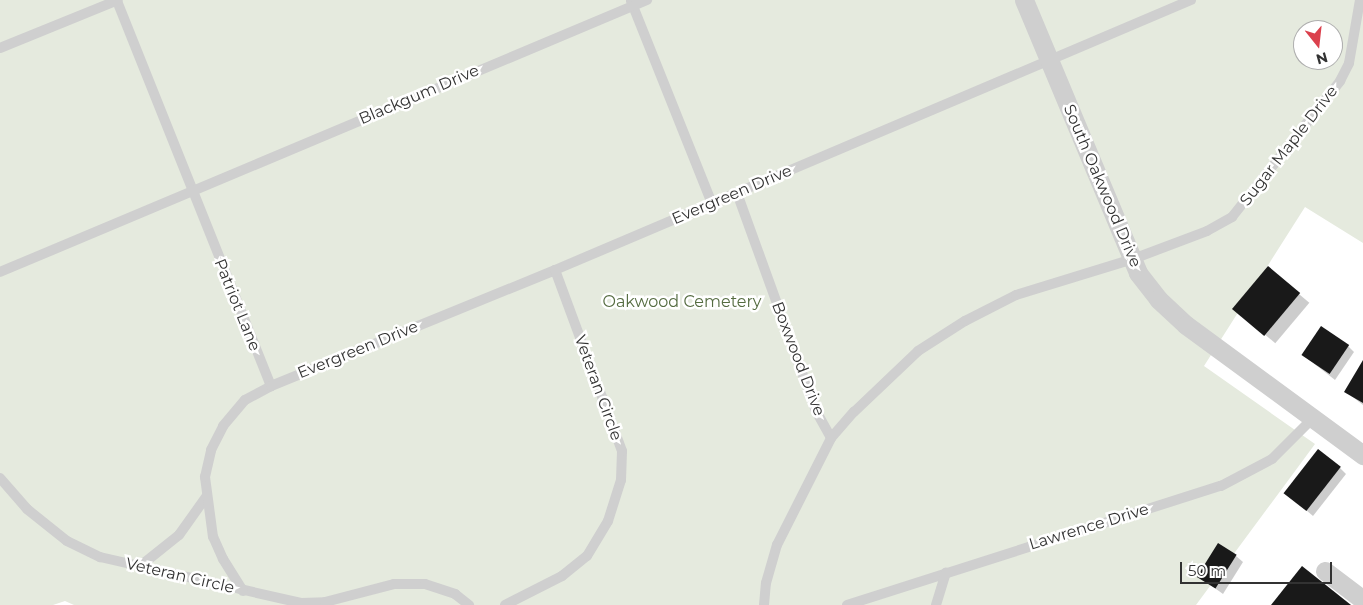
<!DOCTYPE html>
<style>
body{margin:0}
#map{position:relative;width:1363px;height:605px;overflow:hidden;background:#fff;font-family:Montserrat,sans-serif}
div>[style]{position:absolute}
.green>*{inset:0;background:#e5eade}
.shadow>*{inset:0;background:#0003;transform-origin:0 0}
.building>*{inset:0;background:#191919;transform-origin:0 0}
.service>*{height:10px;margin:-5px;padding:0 5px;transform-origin:5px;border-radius:5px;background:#cfcfcf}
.minor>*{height:19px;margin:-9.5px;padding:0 9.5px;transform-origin:9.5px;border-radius:9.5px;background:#cfcfcf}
span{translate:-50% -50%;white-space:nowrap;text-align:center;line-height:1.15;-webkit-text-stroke:5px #fff;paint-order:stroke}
.street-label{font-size:16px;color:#323232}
.park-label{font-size:16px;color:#556c41}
.north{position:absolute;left:1293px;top:20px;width:50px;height:50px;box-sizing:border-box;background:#fff;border:1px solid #adadad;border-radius:50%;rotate:164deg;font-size:14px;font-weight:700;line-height:20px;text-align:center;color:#323232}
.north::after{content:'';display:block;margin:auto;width:18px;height:22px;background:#db414d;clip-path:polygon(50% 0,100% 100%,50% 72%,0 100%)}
.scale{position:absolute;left:1180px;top:562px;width:152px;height:22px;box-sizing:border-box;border:2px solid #323232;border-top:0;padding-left:6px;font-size:15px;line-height:18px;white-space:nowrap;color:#323232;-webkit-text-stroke:4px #fff;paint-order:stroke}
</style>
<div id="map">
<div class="green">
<div style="clip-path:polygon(evenodd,0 0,1363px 0,1363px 243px,1305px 207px,1204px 366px,1315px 444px,1196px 605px,74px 605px,65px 601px,53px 605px,0 605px,0 0,1303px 30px,1333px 30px,1333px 60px,1303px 60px,1303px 30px)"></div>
</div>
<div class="shadow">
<div style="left:1268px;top:268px;width:54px;height:53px;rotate:40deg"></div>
<div style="clip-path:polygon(1348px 346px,1354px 352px,1335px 380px,1303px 355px)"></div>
<div style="clip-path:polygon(1363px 362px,1363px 405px,1345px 391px)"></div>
<div style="clip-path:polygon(1340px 468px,1346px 474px,1313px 516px,1286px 493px)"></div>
<div style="clip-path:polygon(1236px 556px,1243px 562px,1223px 594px,1198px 576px)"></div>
</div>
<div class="building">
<div style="left:1268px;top:266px;width:42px;height:56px;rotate:40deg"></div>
<div style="left:1321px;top:326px;width:34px;height:35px;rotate:34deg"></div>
<div style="clip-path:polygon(1363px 360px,1363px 403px,1344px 392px)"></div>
<div style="left:1318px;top:449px;width:29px;height:56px;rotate:38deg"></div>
<div style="left:1218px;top:543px;width:22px;height:40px;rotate:32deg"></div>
<div style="clip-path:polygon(1302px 566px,1351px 605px,1271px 605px)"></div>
</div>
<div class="service">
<div style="left:117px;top:1px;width:415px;rotate:68.2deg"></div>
<div style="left:631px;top:1px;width:219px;rotate:68.2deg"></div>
<div style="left:0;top:48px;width:127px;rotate:-22.1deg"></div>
<div style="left:737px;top:193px;width:230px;rotate:70.1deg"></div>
<div style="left:815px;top:409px;width:33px;rotate:61deg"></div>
<div style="left:0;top:272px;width:702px;rotate:-22.8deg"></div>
<div style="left:0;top:478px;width:41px;rotate:48.9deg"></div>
<div style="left:27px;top:509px;width:51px;rotate:38.7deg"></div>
<div style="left:67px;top:541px;width:37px;rotate:26deg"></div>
<div style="left:100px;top:557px;width:206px;rotate:12.9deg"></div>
<div style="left:301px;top:603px;width:24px;rotate:-2deg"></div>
<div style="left:325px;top:602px;width:71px;rotate:-14.6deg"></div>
<div style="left:394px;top:584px;width:31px"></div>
<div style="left:425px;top:584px;width:32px;rotate:18deg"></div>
<div style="left:455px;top:594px;width:18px;rotate:38deg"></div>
<div style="left:139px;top:567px;width:51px;rotate:-38.7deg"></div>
<div style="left:179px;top:535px;width:47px;rotate:-54.6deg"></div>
<div style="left:243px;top:591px;width:38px;rotate:-122deg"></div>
<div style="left:223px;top:559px;width:24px;rotate:-114deg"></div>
<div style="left:213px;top:537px;width:61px;rotate:-97.6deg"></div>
<div style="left:205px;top:477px;width:28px;rotate:-77deg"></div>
<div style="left:211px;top:450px;width:27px;rotate:-63deg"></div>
<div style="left:223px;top:426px;width:34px;rotate:-50deg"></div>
<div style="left:245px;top:400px;width:30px;rotate:-28deg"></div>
<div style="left:271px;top:386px;width:307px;rotate:-22.2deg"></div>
<div style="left:555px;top:270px;width:691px;rotate:-23deg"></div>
<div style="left:505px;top:605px;width:64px;rotate:-27deg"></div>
<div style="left:562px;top:576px;width:32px;rotate:-39deg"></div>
<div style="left:587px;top:556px;width:41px;rotate:-59deg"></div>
<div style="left:608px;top:521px;width:43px;rotate:-72.4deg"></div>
<div style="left:621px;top:480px;width:29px;rotate:-88deg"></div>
<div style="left:622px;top:451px;width:193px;rotate:-110.3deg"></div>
<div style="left:764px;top:605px;width:22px;rotate:-85deg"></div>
<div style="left:766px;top:583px;width:40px;rotate:-74deg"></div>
<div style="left:777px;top:545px;width:120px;rotate:-63.2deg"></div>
<div style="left:831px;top:438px;width:35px;rotate:-49deg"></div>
<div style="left:854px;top:412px;width:88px;rotate:-43.6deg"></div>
<div style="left:918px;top:351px;width:56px;rotate:-32.6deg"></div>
<div style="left:965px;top:321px;width:57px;rotate:-27deg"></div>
<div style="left:1016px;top:295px;width:122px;rotate:-17.1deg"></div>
<div style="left:1133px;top:259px;width:79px;rotate:-20.7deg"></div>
<div style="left:1207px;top:231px;width:29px;rotate:-29deg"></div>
<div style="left:1232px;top:217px;width:174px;rotate:-51.5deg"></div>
<div style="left:1340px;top:81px;width:20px;rotate:-63deg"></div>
<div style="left:1349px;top:63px;width:64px;rotate:-80.1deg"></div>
<div style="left:847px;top:605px;width:392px;rotate:-17.7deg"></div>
<div style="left:1221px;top:486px;width:58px;rotate:-27.9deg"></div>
<div style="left:1272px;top:459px;width:58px;rotate:-45deg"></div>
<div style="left:936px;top:605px;width:34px;rotate:-73deg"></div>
</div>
<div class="minor">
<div style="left:1024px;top:0;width:296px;rotate:67.3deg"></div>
<div style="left:1138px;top:273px;width:33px;rotate:52deg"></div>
<div style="left:1158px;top:299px;width:38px;rotate:43deg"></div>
<div style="left:1186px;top:325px;width:220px;rotate:36.3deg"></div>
<div style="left:1325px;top:571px;width:48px;rotate:37.3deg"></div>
</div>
<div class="street-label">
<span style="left:419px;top:95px;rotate:-23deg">Blackgum Drive</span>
<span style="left:1289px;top:146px;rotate:-52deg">Sugar Maple Drive</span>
<span style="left:1102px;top:186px;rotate:67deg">South Oakwood Drive</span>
<span style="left:732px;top:195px;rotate:-23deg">Evergreen Drive</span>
<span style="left:237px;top:305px;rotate:68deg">Patriot Lane</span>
<span style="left:358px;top:350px;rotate:-22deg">Evergreen Drive</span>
<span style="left:798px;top:359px;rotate:69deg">Boxwood Drive</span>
<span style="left:598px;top:388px;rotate:70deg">Veteran Circle</span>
<span style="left:1089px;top:527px;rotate:-17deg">Lawrence Drive</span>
<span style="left:180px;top:576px;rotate:13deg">Veteran Circle</span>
</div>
<div class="park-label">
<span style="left:682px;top:302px">Oakwood Cemetery</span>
</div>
<div class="north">N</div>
<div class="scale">50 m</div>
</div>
